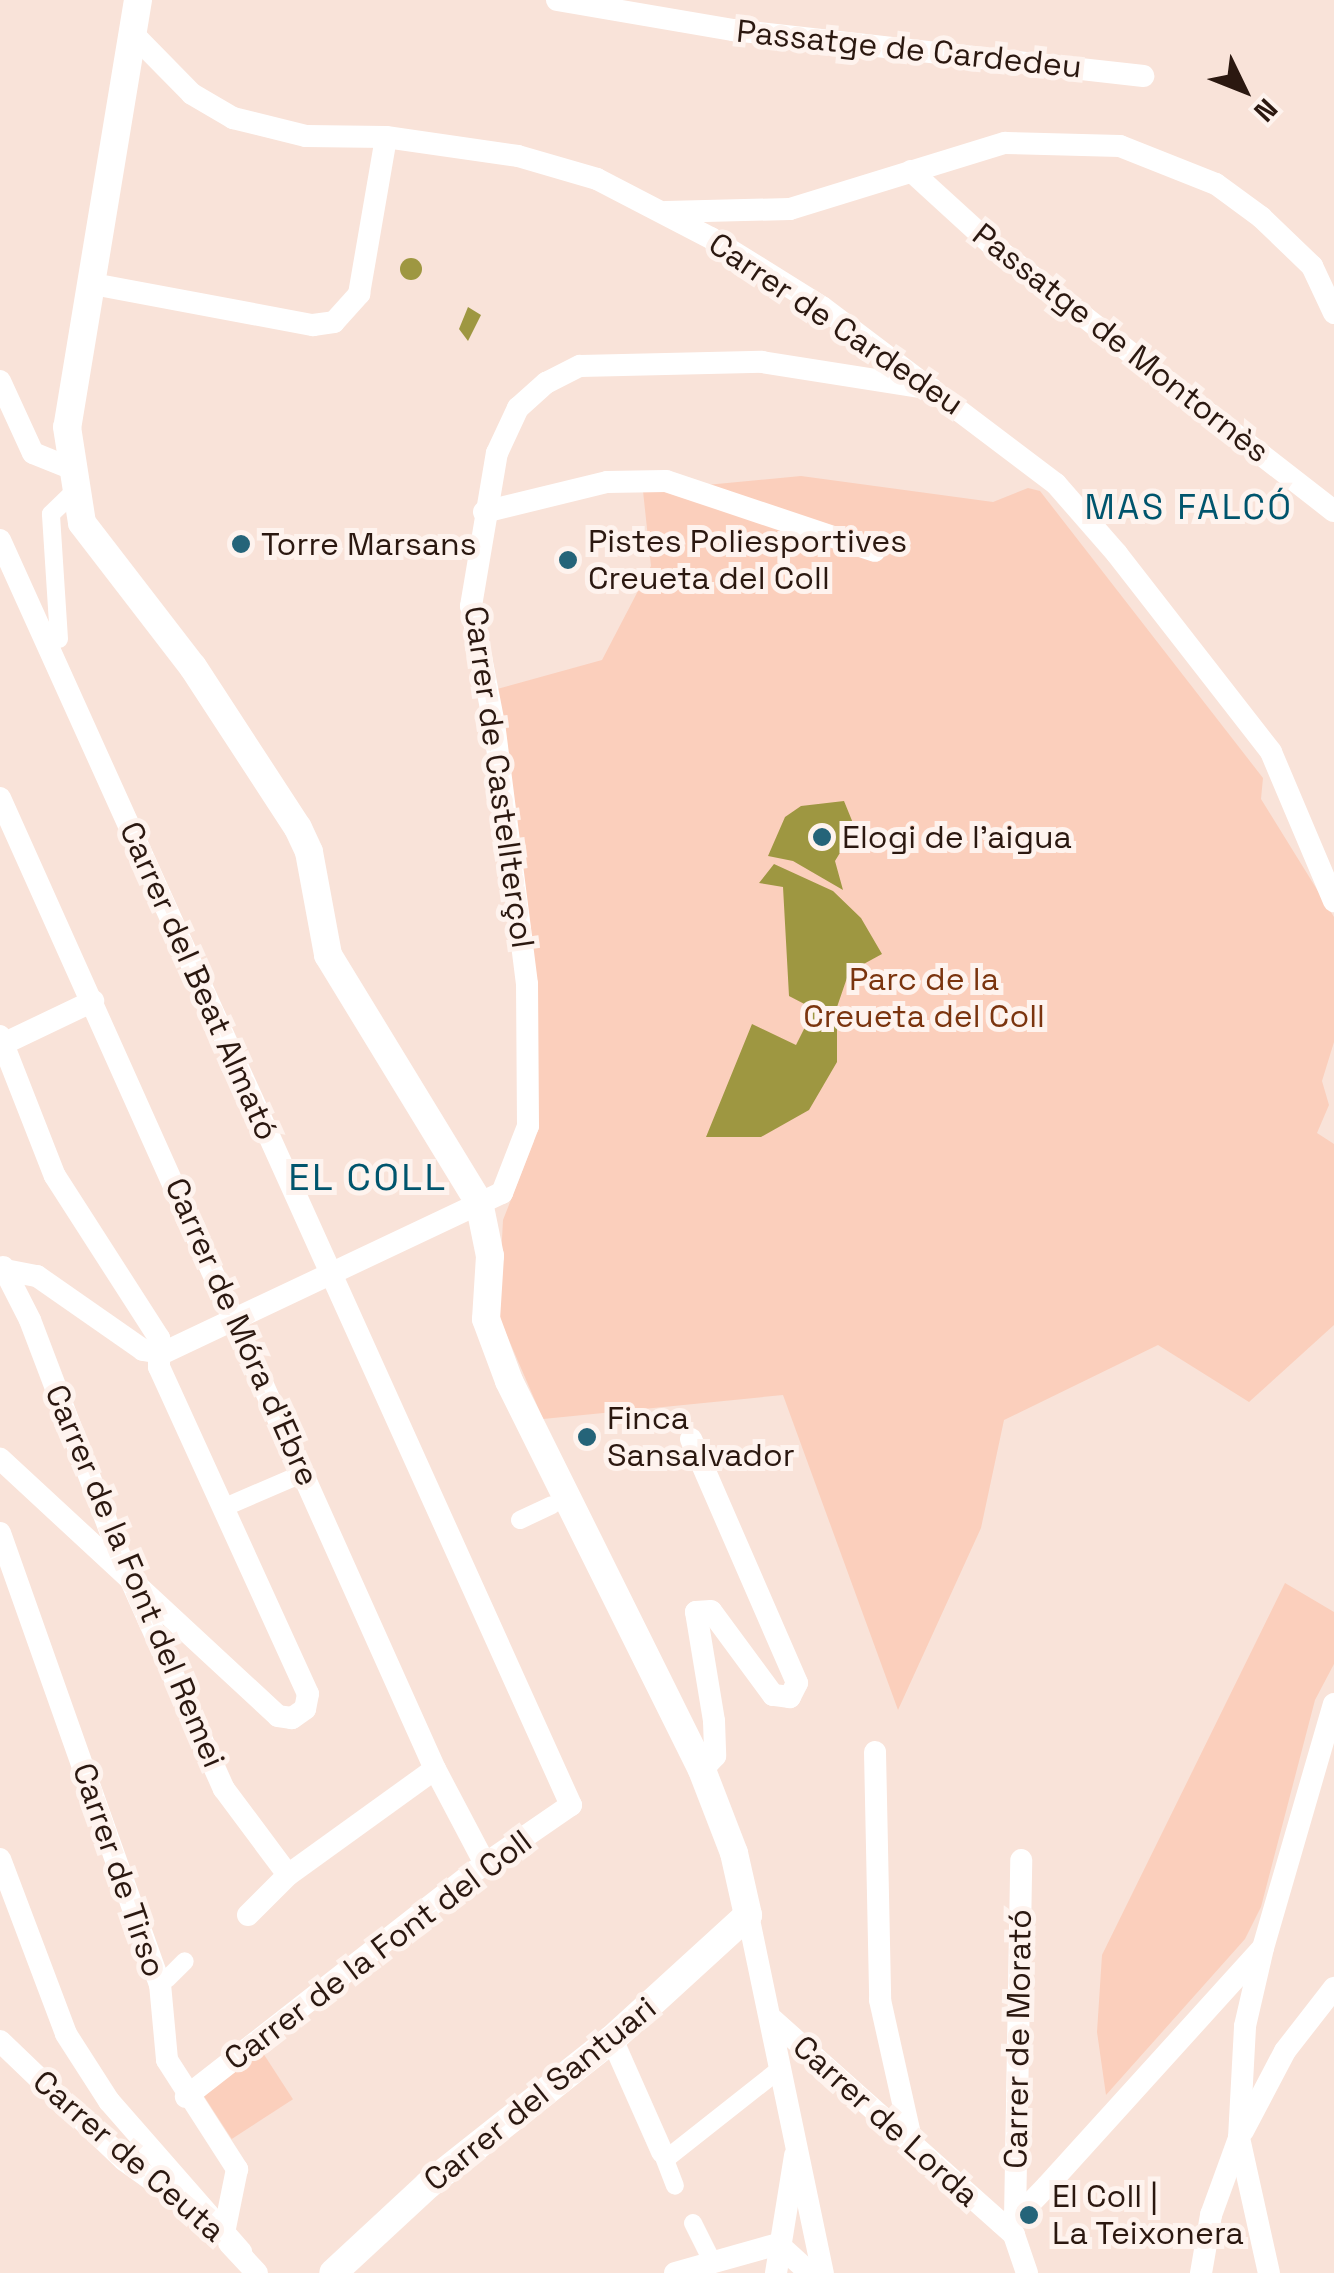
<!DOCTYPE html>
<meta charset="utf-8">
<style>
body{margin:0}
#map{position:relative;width:1334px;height:2273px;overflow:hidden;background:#f9e3d9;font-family:"Space Grotesk",sans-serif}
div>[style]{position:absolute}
.green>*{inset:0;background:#fbcfbc;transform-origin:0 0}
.water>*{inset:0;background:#9e9741}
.round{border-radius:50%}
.pedestrian>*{height:18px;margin:-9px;padding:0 9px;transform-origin:9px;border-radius:9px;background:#fff}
.minor>*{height:22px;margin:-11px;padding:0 11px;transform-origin:11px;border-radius:11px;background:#fff}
.tertiary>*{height:28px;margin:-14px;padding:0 14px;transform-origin:14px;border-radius:14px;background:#fff}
.dots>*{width:28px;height:28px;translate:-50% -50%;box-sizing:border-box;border:5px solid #fef3ee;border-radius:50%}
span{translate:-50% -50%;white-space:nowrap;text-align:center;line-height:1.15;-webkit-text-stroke:10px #fef3ee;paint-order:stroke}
.street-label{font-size:32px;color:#2b1810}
.poi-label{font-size:32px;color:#2b1810}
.left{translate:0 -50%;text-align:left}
.park-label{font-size:32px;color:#7b340e}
.neighbourhood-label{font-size:35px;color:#00556d;letter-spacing:2.5px}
.quarter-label{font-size:38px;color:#00556d;letter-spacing:2.5px}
.north{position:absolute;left:1194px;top:40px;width:100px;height:100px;-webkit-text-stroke:8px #fef3ee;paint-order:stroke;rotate:133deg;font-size:28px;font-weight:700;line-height:40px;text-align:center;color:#2b1810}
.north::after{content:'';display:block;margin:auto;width:35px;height:45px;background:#2b1810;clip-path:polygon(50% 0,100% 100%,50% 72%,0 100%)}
</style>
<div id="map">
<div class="green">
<div style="clip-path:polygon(801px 476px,993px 502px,1028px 488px,1040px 491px,1263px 778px,1261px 799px,1334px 917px,1334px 1042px,1322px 1081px,1329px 1105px,1317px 1133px,1334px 1144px,1334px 1325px,1249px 1402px,1158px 1345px,1004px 1420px,981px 1528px,898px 1710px,783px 1395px,543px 1419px,498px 1315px,503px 1220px,534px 1141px,497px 689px,602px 660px,651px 566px,643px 491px)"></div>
<div style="clip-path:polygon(1285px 1583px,1334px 1612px,1334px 1664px,1315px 1700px,1261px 1907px,1245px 1939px,1106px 2095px,1097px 2032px,1102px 1955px)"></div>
<div style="left:263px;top:2053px;width:55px;height:73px;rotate:57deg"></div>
</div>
<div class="water">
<div class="round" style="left:400px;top:258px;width:22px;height:22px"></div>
<div style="clip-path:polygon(468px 307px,481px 315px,468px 341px,459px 329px)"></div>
<div style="clip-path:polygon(844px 801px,855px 828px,835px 861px,843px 890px,793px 861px,768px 856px,785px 817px,801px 806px)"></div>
<div style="clip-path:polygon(774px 864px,833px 891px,861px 918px,882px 954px,849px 972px,837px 1007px,837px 1062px,809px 1110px,761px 1137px,706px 1137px,752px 1024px,796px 1045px,814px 1009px,789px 996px,783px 887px,759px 883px)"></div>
</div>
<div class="pedestrian">
<div style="left:59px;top:639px;width:125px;rotate:-93.7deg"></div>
<div style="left:51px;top:514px;width:37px;rotate:-44deg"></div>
<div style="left:225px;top:1507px;width:86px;rotate:-23.3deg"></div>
<div style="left:520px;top:1520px;width:35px;rotate:-25deg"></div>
<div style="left:167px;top:1979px;width:25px;rotate:-45deg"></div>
<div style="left:662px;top:2152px;width:36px;rotate:69deg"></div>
<div style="left:666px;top:2159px;width:145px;rotate:-38.3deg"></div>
<div style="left:693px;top:2223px;width:45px;rotate:63.4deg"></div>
</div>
<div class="minor">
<div style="left:557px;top:0;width:179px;rotate:9.7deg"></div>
<div style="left:733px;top:30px;width:413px;rotate:6.4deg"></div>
<div style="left:137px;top:38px;width:78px;rotate:45.5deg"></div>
<div style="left:192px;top:94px;width:48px;rotate:30.3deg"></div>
<div style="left:233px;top:118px;width:75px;rotate:13.9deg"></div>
<div style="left:306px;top:136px;width:80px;rotate:0.7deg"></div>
<div style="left:386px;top:137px;width:133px;rotate:8.2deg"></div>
<div style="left:518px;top:156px;width:82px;rotate:16.2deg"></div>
<div style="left:597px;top:179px;width:128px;rotate:27.4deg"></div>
<div style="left:711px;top:238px;width:131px;rotate:31.9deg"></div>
<div style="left:822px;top:307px;width:293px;rotate:37.1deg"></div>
<div style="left:1056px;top:484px;width:93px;rotate:48.9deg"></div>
<div style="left:1117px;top:554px;width:251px;rotate:52.1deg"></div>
<div style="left:1271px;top:752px;width:162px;rotate:67.1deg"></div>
<div style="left:911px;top:171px;width:110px;rotate:42.4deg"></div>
<div style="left:992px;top:245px;width:433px;rotate:37.9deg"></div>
<div style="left:666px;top:212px;width:124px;rotate:-1.4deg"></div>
<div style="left:790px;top:209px;width:225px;rotate:-17.1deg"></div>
<div style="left:1005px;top:143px;width:115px;rotate:1.5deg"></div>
<div style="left:1120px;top:146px;width:103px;rotate:21.6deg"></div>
<div style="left:1216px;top:184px;width:56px;rotate:36.3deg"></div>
<div style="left:1261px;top:217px;width:71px;rotate:43.9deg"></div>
<div style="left:1312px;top:266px;width:52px;rotate:64.9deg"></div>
<div style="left:93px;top:284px;width:224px;rotate:10.6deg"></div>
<div style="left:313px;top:325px;width:21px;rotate:-8deg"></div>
<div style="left:334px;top:322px;width:38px;rotate:-48deg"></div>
<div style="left:359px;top:294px;width:159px;rotate:-80.2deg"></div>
<div style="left:0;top:381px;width:79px;rotate:65.4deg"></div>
<div style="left:33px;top:453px;width:45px;rotate:22deg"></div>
<div style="left:484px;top:512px;width:127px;rotate:-13.7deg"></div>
<div style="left:607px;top:482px;width:59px;rotate:-1deg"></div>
<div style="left:666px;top:481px;width:220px;rotate:18.5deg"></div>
<div style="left:0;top:540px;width:1388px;rotate:65.71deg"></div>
<div style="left:571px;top:1805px;width:116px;rotate:145.5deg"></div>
<div style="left:475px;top:1871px;width:367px;rotate:142deg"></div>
<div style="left:0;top:798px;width:1064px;rotate:65.87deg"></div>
<div style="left:435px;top:1769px;width:107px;rotate:62.2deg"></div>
<div style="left:0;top:1036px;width:150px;rotate:68.6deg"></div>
<div style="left:55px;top:1176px;width:193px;rotate:57.3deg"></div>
<div style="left:159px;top:1338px;width:29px;rotate:90deg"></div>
<div style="left:159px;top:1367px;width:359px;rotate:65.5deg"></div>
<div style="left:308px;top:1694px;width:15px;rotate:101deg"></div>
<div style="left:305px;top:1709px;width:16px;rotate:145deg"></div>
<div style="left:292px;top:1718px;width:14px;rotate:-172deg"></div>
<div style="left:278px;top:1716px;width:379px;rotate:-137.2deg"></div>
<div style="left:3px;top:1044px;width:100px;rotate:-25.5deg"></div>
<div style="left:3px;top:1267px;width:59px;rotate:63deg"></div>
<div style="left:30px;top:1320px;width:245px;rotate:69.2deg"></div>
<div style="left:117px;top:1549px;width:263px;rotate:66deg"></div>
<div style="left:224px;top:1789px;width:107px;rotate:53.3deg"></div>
<div style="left:0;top:1269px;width:38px;rotate:11deg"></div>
<div style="left:37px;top:1276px;width:129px;rotate:34.9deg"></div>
<div style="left:143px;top:1350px;width:20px;rotate:9deg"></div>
<div style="left:163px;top:1353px;width:375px;rotate:-25.3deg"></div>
<div style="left:502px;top:1193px;width:72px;rotate:-68.8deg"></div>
<div style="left:528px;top:1126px;width:142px;rotate:-90.4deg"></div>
<div style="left:527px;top:984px;width:262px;rotate:-97.2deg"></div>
<div style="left:494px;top:724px;width:120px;rotate:-101deg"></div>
<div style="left:471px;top:606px;width:155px;rotate:-80.4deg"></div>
<div style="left:497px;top:453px;width:50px;rotate:-65deg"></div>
<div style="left:518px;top:408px;width:38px;rotate:-42deg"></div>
<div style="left:546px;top:383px;width:38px;rotate:-27deg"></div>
<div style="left:580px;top:366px;width:182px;rotate:-1.3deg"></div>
<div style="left:762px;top:362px;width:172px;rotate:9deg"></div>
<div style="left:691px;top:1439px;width:266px;rotate:66.5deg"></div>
<div style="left:797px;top:1683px;width:16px;rotate:117deg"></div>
<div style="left:790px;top:1697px;width:17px;rotate:-173deg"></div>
<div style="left:773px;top:1695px;width:104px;rotate:-126.4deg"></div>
<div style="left:711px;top:1611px;width:15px;rotate:176deg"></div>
<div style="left:696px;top:1612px;width:110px;rotate:80.6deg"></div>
<div style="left:714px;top:1721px;width:35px;rotate:88deg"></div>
<div style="left:715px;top:1756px;width:19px;rotate:133deg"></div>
<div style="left:0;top:1533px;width:479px;rotate:70.5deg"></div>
<div style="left:160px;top:1984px;width:76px;rotate:84.7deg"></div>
<div style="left:167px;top:2060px;width:130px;rotate:57.3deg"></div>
<div style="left:237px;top:2169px;width:60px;rotate:101.5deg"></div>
<div style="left:875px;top:1752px;width:248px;rotate:88.8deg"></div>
<div style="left:880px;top:2000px;width:147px;rotate:77.4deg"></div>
<div style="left:0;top:1859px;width:187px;rotate:69.3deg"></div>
<div style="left:66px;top:2034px;width:80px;rotate:57.3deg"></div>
<div style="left:109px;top:2101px;width:201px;rotate:48.8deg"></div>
<div style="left:248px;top:1915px;width:57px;rotate:-45deg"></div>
<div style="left:288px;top:1875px;width:181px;rotate:-35.8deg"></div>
<div style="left:748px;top:1915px;width:366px;rotate:78.2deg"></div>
<div style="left:773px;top:2020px;width:323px;rotate:41.7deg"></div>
<div style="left:1014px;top:2235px;width:40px;rotate:71.1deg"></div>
<div style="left:612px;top:2039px;width:124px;rotate:66.1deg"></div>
<div style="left:0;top:2041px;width:172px;rotate:43.8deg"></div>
<div style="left:124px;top:2160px;width:82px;rotate:35.6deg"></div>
<div style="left:1243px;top:2131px;width:90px;rotate:-62.3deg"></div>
<div style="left:1285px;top:2051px;width:80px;rotate:-52.1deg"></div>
<div style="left:1239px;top:2138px;width:138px;rotate:77.5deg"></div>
<div style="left:1015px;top:2219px;width:359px;rotate:-89deg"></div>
<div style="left:1001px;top:2223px;width:15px;rotate:-16deg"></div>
<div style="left:1015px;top:2219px;width:46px;rotate:-45.9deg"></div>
<div style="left:1047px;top:2186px;width:321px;rotate:-47.8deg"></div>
<div style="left:229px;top:2243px;width:41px;rotate:47deg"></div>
<div style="left:675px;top:2273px;width:107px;rotate:-15.7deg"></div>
<div style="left:778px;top:2244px;width:43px;rotate:42.2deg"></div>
<div style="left:776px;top:2273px;width:119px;rotate:-80.8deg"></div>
<div style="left:1201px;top:2273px;width:59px;rotate:-80.2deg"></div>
<div style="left:1211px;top:2215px;width:82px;rotate:-70deg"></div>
<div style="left:1239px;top:2138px;width:112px;rotate:-86.9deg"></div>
<div style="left:1245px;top:2026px;width:80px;rotate:-77deg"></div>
<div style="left:1263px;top:1948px;width:254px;rotate:-73.8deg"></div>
</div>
<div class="tertiary">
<div style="left:138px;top:0;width:433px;rotate:99.4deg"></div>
<div style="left:67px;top:427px;width:97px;rotate:81.1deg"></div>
<div style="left:82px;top:523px;width:182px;rotate:52.4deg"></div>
<div style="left:193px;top:667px;width:192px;rotate:56.9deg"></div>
<div style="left:298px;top:828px;width:26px;rotate:65deg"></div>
<div style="left:309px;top:852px;width:105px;rotate:79.5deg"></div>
<div style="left:328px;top:955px;width:289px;rotate:58.6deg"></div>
<div style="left:479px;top:1202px;width:55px;rotate:78.5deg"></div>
<div style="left:490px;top:1256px;width:63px;rotate:93.6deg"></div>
<div style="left:486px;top:1319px;width:66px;rotate:69.6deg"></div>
<div style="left:509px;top:1381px;width:434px;rotate:63.6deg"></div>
<div style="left:702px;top:1770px;width:89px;rotate:68.9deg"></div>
<div style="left:734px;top:1853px;width:64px;rotate:77.3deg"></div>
<div style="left:748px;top:1915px;width:184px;rotate:137.6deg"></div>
<div style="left:612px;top:2039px;width:235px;rotate:141.6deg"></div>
<div style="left:428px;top:2185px;width:129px;rotate:137.2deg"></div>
</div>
<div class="dots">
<div style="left:241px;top:544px;background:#256479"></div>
<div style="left:568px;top:560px;background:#256479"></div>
<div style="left:822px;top:837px;background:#256479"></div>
<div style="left:587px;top:1437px;background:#256479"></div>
<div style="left:1029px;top:2215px;background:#256479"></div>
</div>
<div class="street-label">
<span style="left:909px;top:49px;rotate:6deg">Passatge de Cardedeu</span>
<span style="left:836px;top:324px;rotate:34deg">Carrer de Cardedeu</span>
<span style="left:1121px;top:343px;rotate:38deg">Passatge de Montornès</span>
<span style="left:499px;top:777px;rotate:82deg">Carrer de Castellterçol</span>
<span style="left:199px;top:981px;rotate:66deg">Carrer del Beat Almató</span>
<span style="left:242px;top:1332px;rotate:66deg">Carrer de Móra d'Ebre</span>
<span style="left:135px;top:1576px;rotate:67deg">Carrer de la Font del Remei</span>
<span style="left:119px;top:1870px;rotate:71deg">Carrer de Tirso</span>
<span style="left:378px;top:1950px;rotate:-37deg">Carrer de la Font del Coll</span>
<span style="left:1018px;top:2039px;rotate:-89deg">Carrer de Morató</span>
<span style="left:540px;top:2094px;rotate:-39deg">Carrer del Santuari</span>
<span style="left:886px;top:2121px;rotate:42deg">Carrer de Lorda</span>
<span style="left:129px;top:2156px;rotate:41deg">Carrer de Ceuta</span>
</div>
<div class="poi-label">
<span class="left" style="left:588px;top:560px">Pistes Poliesportives<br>Creueta del Coll</span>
<span class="left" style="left:261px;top:544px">Torre Marsans</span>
<span class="left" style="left:842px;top:837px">Elogi de l'aigua</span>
<span class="left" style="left:607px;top:1437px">Finca<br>Sansalvador</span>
<span class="left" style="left:1052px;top:2215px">El Coll |<br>La Teixonera</span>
</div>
<div class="park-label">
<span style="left:924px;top:998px">Parc de la<br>Creueta del Coll</span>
</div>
<div class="neighbourhood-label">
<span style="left:1189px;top:507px">MAS FALCÓ</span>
</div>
<div class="quarter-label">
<span style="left:368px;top:1178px">EL COLL</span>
</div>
<div class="north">N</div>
</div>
